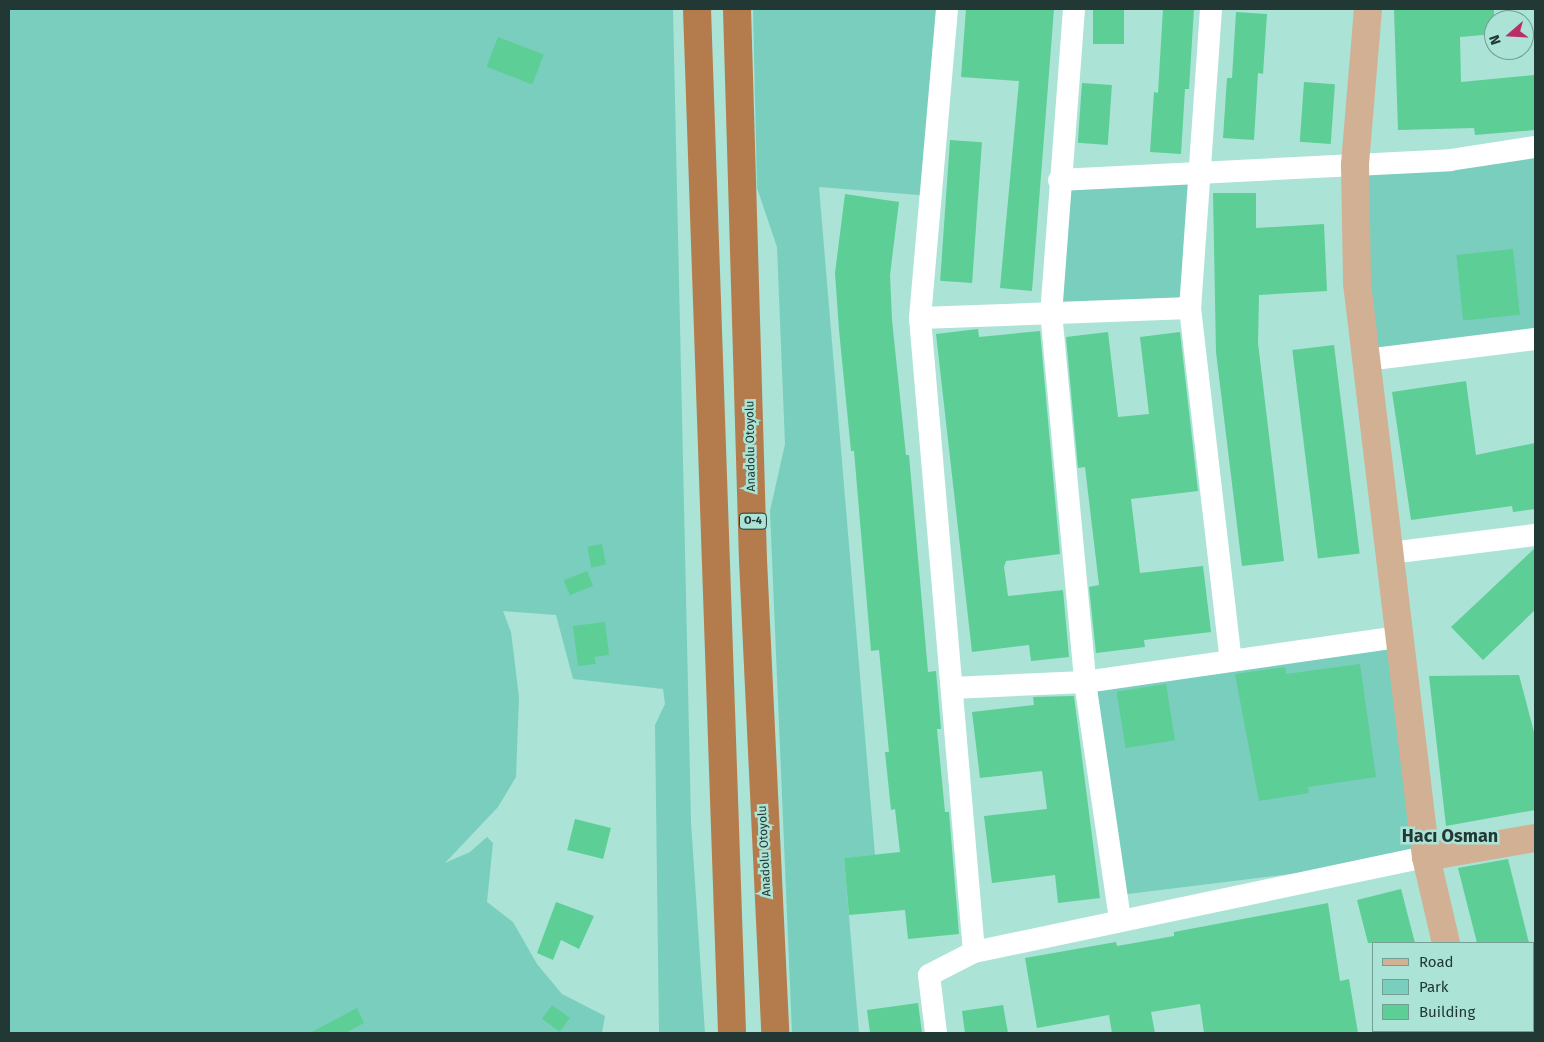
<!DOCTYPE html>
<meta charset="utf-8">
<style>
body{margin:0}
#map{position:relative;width:1544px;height:1042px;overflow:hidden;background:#abe3d6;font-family:"Fira Sans",sans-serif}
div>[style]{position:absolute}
.green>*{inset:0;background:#7acebd;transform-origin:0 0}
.building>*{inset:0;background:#5dce96;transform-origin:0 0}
.minor>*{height:22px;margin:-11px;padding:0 11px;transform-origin:11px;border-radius:11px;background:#fff}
.major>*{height:28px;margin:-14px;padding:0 14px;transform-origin:14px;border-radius:14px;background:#d2b094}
.highway>*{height:28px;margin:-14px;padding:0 14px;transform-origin:14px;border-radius:14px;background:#b47b4c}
span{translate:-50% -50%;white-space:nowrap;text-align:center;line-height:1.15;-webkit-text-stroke:5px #abe3d6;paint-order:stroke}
.shield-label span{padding:1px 4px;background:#abe3d6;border:1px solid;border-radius:4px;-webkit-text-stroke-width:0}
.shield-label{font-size:11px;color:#223834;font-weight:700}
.street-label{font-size:12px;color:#223834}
.district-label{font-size:18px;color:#223834;font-weight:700}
.frame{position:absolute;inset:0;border:10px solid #223834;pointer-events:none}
.legend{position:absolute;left:1372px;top:942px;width:162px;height:90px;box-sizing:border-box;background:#abe3d6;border:1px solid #749f95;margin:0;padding:6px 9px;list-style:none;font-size:15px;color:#223834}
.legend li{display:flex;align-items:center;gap:10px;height:25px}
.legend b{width:25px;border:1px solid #749f95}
.north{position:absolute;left:1484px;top:10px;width:50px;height:50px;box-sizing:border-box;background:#abe3d6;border:1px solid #749f95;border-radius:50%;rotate:251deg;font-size:14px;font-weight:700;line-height:20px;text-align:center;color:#223834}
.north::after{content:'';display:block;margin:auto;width:18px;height:22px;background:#b82e69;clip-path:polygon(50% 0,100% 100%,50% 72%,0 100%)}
</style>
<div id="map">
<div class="green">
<div style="clip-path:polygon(9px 9px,673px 9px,691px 822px,705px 1033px,659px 1033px,655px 725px,665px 704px,663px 689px,573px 679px,556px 615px,503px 611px,511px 632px,519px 697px,516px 777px,498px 807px,445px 863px,470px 852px,487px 837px,493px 843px,487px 902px,513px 922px,537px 964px,562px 994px,605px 1016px,602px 1033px,9px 1033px)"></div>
<div style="clip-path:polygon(753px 9px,947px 9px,931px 196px,819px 187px,875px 855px,844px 858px,859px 1033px,792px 1033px,770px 511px,785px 444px,777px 247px,757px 188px)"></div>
<div style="clip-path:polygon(1535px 147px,1535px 339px,1366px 360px,1355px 165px)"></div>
<div style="clip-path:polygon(1198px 175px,1190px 308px,1051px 312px,1059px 180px)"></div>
<div style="left:1399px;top:637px;width:222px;height:317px;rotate:83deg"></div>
</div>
<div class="building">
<div style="clip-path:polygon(966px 9px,1054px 9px,1032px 291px,1000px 288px,1019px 81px,961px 77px)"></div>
<div style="left:1093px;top:9px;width:31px;height:35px"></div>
<div style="clip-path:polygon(1163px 9px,1194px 9px,1189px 89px,1185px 89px,1181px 154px,1150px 152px,1154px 92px,1158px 93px)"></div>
<div style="clip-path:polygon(1394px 9px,1494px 9px,1494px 34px,1460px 37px,1461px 82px,1535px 75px,1535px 130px,1475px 135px,1474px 128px,1398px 130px)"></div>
<div style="clip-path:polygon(1236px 12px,1267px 14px,1263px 74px,1258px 73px,1254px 140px,1223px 138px,1227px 78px,1232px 78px)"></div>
<div style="left:498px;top:37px;width:49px;height:32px;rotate:21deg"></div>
<div style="left:1304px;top:82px;width:31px;height:60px;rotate:4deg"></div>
<div style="left:1082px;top:83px;width:30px;height:60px;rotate:4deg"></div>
<div style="left:950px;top:140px;width:32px;height:141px;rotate:4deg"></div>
<div style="clip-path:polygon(1213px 193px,1256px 193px,1256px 228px,1324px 224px,1327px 291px,1259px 295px,1258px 343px,1284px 561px,1242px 566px,1216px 352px)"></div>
<div style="clip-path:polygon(845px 194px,899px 202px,890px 275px,892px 320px,906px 455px,909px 455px,928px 672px,936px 671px,941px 729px,937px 729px,945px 812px,949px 812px,959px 934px,908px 939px,905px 910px,849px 915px,844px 858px,900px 852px,895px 809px,891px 810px,885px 752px,889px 752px,879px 650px,871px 651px,854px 451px,851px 451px,839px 330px,835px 273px)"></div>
<div style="left:1513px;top:249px;width:66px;height:57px;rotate:84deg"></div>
<div style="clip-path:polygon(978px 329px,979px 337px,1040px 331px,1060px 554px,1006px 561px,1004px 567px,1008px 596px,1063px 590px,1069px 657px,1031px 661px,1029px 645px,972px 652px,936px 334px)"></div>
<div style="clip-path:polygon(1108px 332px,1118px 417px,1149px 414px,1140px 337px,1180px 332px,1198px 491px,1131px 499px,1140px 573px,1203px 566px,1211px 632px,1144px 640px,1145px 647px,1096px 653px,1089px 587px,1099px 585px,1085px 467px,1078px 468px,1066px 337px)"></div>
<div style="left:1334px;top:345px;width:210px;height:42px;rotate:83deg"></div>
<div style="clip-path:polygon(1466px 381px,1476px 455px,1535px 443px,1535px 509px,1513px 512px,1512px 506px,1411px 520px,1392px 392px)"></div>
<div style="left:602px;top:544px;width:21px;height:15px;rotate:79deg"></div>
<div style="clip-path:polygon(1535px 548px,1535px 610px,1483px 660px,1451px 627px)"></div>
<div style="left:587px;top:571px;width:16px;height:25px;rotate:68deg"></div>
<div style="clip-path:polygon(605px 622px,609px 655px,594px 657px,596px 664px,578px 666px,573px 626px)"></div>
<div style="clip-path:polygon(1360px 664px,1376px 777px,1308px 787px,1309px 793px,1259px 801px,1235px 674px,1285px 667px,1286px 674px)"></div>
<div style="clip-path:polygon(1519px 675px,1535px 736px,1535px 810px,1446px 826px,1429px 676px)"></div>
<div style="left:1166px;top:684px;width:57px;height:50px;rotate:81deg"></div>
<div style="clip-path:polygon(1074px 696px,1100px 898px,1058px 903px,1055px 875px,992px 883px,984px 816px,1047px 809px,1042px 771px,980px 778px,972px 712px,1034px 705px,1033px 697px)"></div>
<div style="left:575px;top:819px;width:37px;height:32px;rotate:14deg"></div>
<div style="clip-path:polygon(1508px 859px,1529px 943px,1477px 943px,1458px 868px)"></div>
<div style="clip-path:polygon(1401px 889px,1415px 943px,1368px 943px,1357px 900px)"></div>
<div style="clip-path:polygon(556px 902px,594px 916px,579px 949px,561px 940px,553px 960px,537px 953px)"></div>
<div style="clip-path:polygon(1328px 903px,1340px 981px,1349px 979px,1358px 1033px,1204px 1033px,1200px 1004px,1151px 1012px,1155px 1033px,1112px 1033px,1109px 1015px,1037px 1028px,1025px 958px,1116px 942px,1117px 946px,1174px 936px,1174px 932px)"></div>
<div style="clip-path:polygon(918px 1003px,922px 1033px,870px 1033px,867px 1010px)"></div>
<div style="left:552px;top:1005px;width:22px;height:17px;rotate:36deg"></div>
<div style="clip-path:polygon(1003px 1005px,1008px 1033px,965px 1033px,962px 1011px)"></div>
<div style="clip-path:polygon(357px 1008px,364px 1023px,345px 1033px,310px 1033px)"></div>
</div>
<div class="minor">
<div style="left:947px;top:9px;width:310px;rotate:95deg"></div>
<div style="left:920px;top:318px;width:636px;rotate:85.13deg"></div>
<div style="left:1074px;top:9px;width:304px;rotate:94.3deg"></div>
<div style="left:1051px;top:312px;width:372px;rotate:84.7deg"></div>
<div style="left:1085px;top:682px;width:241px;rotate:81.6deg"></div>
<div style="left:1211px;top:9px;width:300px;rotate:94deg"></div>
<div style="left:1190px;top:308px;width:355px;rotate:83.4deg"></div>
<div style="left:1059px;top:180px;width:392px;rotate:-2.9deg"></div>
<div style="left:1450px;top:160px;width:86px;rotate:-8.7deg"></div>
<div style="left:920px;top:318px;width:270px;rotate:-2.1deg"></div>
<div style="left:1366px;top:360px;width:170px;rotate:-7.1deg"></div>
<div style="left:1390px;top:553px;width:146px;rotate:-7.1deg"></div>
<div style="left:952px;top:688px;width:133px;rotate:-2.6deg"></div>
<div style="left:1085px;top:682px;width:317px;rotate:-8.2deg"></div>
<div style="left:936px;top:1033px;width:58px;rotate:-96.9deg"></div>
<div style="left:929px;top:975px;width:51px;rotate:-27.1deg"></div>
<div style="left:974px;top:952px;width:462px;rotate:-11.9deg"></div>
</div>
<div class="major">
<div style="left:1368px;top:9px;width:157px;rotate:94.8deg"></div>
<div style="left:1355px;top:165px;width:118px;rotate:89deg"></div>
<div style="left:1357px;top:283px;width:578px;rotate:83.15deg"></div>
<div style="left:1426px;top:857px;width:88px;rotate:76.9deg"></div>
<div style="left:1426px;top:857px;width:111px;rotate:-9.9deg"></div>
<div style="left:1467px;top:1031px;width:2px;rotate:63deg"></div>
</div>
<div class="highway">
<div style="left:697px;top:9px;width:1025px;rotate:88.04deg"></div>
<div style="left:737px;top:9px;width:551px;rotate:88.34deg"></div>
<div style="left:753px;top:560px;width:474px;rotate:87.3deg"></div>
</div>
<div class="shield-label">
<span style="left:753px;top:521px">O-4</span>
</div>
<div class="street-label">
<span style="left:751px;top:446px;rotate:-91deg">Anadolu Otoyolu</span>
<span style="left:765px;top:851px;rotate:-93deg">Anadolu Otoyolu</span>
</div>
<div class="district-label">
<span style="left:1450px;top:836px">Hacı Osman</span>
</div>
<div class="frame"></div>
<ul class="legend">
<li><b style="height:6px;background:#d2b094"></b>Road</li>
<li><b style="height:14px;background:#7acebd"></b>Park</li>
<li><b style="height:14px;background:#5dce96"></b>Building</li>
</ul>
<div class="north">N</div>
</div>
